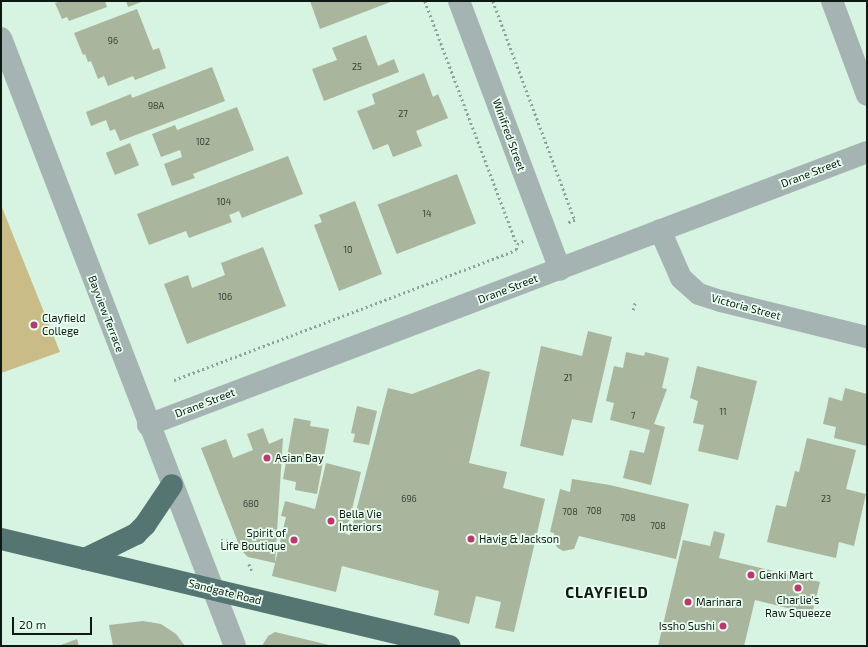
<!DOCTYPE html>
<style>
body{margin:0}
#map{position:relative;width:868px;height:647px;overflow:hidden;background:#d7f3e2;font-family:"Exo 2",sans-serif}
div>[style]{position:absolute}
.green>*{inset:0;background:#cabc86}
.building>*{inset:0;background:#a9b59c;transform-origin:0 0}
.path>*{height:2.5px;margin-top:-1.25px;transform-origin:0;background:repeating-linear-gradient(90deg,#8da396 0 2px,transparent 0 5px)}
.minor>*{height:22px;margin:-11px;padding:0 11px;transform-origin:11px;border-radius:11px;background:#a5b4b3}
.highway>*{height:22px;margin:-11px;padding:0 11px;transform-origin:11px;border-radius:11px;background:#557573}
.dots>*{width:11px;height:11px;translate:-50% -50%;box-sizing:border-box;border:2px solid #e9fff1;border-radius:50%}
span{translate:-50% -50%;white-space:nowrap;text-align:center;line-height:1.15;-webkit-text-stroke:3.5px #e9fff1;paint-order:stroke}
.number-label{font-size:9px;color:#364035}
.number-label span{-webkit-text-stroke-width:0}
.street-label{font-size:11px;color:#0f1913}
.poi-label{font-size:11px;color:#0f1913}
.left{translate:0 -50%;text-align:left}
.right{translate:-100% -50%;text-align:right}
.district-label{font-size:15px;color:#0f1913;font-weight:700;letter-spacing:1px}
.frame{position:absolute;inset:0;border:2px solid #0f1913;pointer-events:none}
.scale{position:absolute;left:12px;top:617px;width:80px;height:18px;box-sizing:border-box;border:2px solid #0f1913;border-top:0;padding-left:5px;font-size:12px;line-height:14px;white-space:nowrap;color:#0f1913;-webkit-text-stroke:3px #e9fff1;paint-order:stroke}
</style>
<div id="map">
<div class="green">
<div style="clip-path:polygon(1px 205px,60px 352px,1px 373px)"></div>
</div>
<div class="building">
<div style="clip-path:polygon(61px 1px,105px 1px,107px 7px,69px 21px,67px 17px,62px 19px,55px 3px)"></div>
<div style="clip-path:polygon(126px 1px,144px 1px,128px 7px)"></div>
<div style="clip-path:polygon(310px 1px,393px 1px,320px 29px)"></div>
<div style="clip-path:polygon(137px 9px,153px 50px,159px 48px,166px 68px,135px 80px,133px 76px,108px 86px,104px 76px,98px 79px,91px 61px,88px 62px,85px 54px,83px 55px,74px 33px)"></div>
<div style="clip-path:polygon(366px 35px,378px 66px,394px 59px,399px 72px,324px 101px,312px 69px,337px 60px,332px 48px)"></div>
<div style="clip-path:polygon(212px 67px,225px 101px,120px 141px,115px 129px,110px 131px,106px 120px,91px 126px,86px 112px,131px 94px,132px 98px)"></div>
<div style="clip-path:polygon(424px 73px,433px 97px,438px 94px,448px 118px,416px 131px,422px 146px,393px 157px,388px 144px,373px 150px,357px 111px,375px 104px,372px 94px)"></div>
<div style="clip-path:polygon(237px 107px,254px 150px,193px 174px,195px 178px,172px 186px,164px 164px,182px 157px,180px 150px,161px 157px,152px 134px,175px 125px,177px 130px)"></div>
<div style="left:130px;top:143px;width:24px;height:26px;rotate:68deg"></div>
<div style="clip-path:polygon(288px 156px,303px 194px,242px 218px,239px 211px,229px 215px,232px 222px,189px 238px,186px 231px,149px 245px,137px 214px)"></div>
<div style="left:457px;top:174px;width:53px;height:85px;rotate:69deg"></div>
<div style="clip-path:polygon(355px 201px,382px 274px,339px 291px,314px 225px,322px 222px,319px 215px)"></div>
<div style="clip-path:polygon(263px 247px,286px 306px,187px 344px,164px 284px,188px 275px,192px 288px,225px 275px,221px 263px)"></div>
<div style="clip-path:polygon(588px 331px,612px 337px,592px 423px,572px 419px,563px 456px,520px 446px,541px 346px,582px 356px)"></div>
<div style="clip-path:polygon(626px 352px,644px 356px,645px 352px,669px 358px,662px 388px,667px 389px,654px 424px,665px 427px,651px 485px,623px 478px,630px 450px,644px 453px,650px 430px,610px 420px,614px 403px,606px 401px,614px 366px,623px 368px)"></div>
<div style="clip-path:polygon(697px 366px,757px 381px,738px 460px,698px 451px,704px 425px,693px 423px,698px 401px,690px 398px)"></div>
<div style="clip-path:polygon(479px 369px,490px 372px,469px 463px,507px 472px,503px 488px,545px 499px,514px 632px,495px 628px,501px 602px,476px 596px,469px 624px,434px 615px,439px 591px,342px 566px,336px 592px,272px 576px,275px 563px,248px 557px,241px 550px,201px 448px,226px 439px,233px 458px,253px 450px,247px 434px,263px 428px,269px 444px,283px 438px,275px 563px,286px 517px,281px 516px,285px 501px,315px 509px,326px 463px,361px 472px,346px 534px,350px 535px,388px 388px,412px 394px)"></div>
<div style="clip-path:polygon(845px 388px,867px 394px,867px 446px,834px 438px,836px 427px,823px 424px,829px 397px,842px 401px)"></div>
<div style="clip-path:polygon(357px 406px,377px 411px,369px 445px,353px 442px,355px 434px,351px 433px)"></div>
<div style="clip-path:polygon(294px 418px,311px 421px,310px 426px,329px 429px,317px 494px,295px 490px,296px 482px,283px 479px)"></div>
<div style="clip-path:polygon(807px 438px,856px 450px,846px 489px,866px 494px,854px 546px,839px 542px,836px 558px,767px 542px,776px 505px,786px 507px,795px 471px,799px 472px)"></div>
<div style="clip-path:polygon(572px 479px,610px 485px,689px 504px,676px 559px,579px 536px,574px 549px,563px 551px,558px 548px,554px 543px,554px 533px,550px 532px,560px 489px,570px 492px)"></div>
<div style="clip-path:polygon(714px 531px,725px 534px,719px 558px,820px 582px,812px 614px,755px 600px,744px 646px,658px 646px,683px 540px,710px 546px)"></div>
<div style="clip-path:polygon(143px 621px,161px 624px,176px 634px,185px 646px,113px 646px,109px 625px)"></div>
<div style="clip-path:polygon(275px 632px,329px 645px,329px 646px,262px 646px,268px 636px)"></div>
<div style="clip-path:polygon(77px 639px,79px 646px,58px 646px)"></div>
</div>
<div class="path">
<div style="left:425px;top:1px;width:260px;rotate:69.3deg"></div>
<div style="left:493px;top:1px;width:234px;rotate:69.5deg"></div>
<div style="left:575px;top:220px;width:8px;rotate:157deg"></div>
<div style="left:633px;top:310px;width:8px;rotate:-76deg"></div>
<div style="left:174px;top:380px;width:366px;rotate:-20.8deg"></div>
<div style="left:516px;top:250px;width:6px;rotate:-81deg"></div>
<div style="left:517px;top:244px;width:7px;rotate:-27deg"></div>
<div style="left:221px;top:540px;width:9px;rotate:6deg"></div>
<div style="left:249px;top:564px;width:10px;rotate:66deg"></div>
</div>
<div class="minor">
<div style="left:459px;top:1px;width:287px;rotate:69.4deg"></div>
<div style="left:832px;top:1px;width:100px;rotate:69.6deg"></div>
<div style="left:1px;top:38px;width:651px;rotate:68.95deg"></div>
<div style="left:660px;top:230px;width:52px;rotate:66.4deg"></div>
<div style="left:681px;top:278px;width:24px;rotate:42deg"></div>
<div style="left:699px;top:294px;width:23px;rotate:18deg"></div>
<div style="left:721px;top:301px;width:150px;rotate:13.9deg"></div>
<div style="left:148px;top:425px;width:769px;rotate:-20.79deg"></div>
</div>
<div class="highway">
<div style="left:1px;top:539px;width:461px;rotate:13.4deg"></div>
<div style="left:85px;top:559px;width:57px;rotate:-26.1deg"></div>
<div style="left:136px;top:534px;width:13px;rotate:-45deg"></div>
<div style="left:145px;top:525px;width:48px;rotate:-56deg"></div>
</div>
<div class="dots">
<div style="left:34px;top:325px;background:#bf3570"></div>
<div style="left:267px;top:458px;background:#bf3570"></div>
<div style="left:331px;top:521px;background:#bf3570"></div>
<div style="left:471px;top:539px;background:#bf3570"></div>
<div style="left:294px;top:540px;background:#bf3570"></div>
<div style="left:751px;top:575px;background:#bf3570"></div>
<div style="left:798px;top:588px;background:#bf3570"></div>
<div style="left:688px;top:602px;background:#bf3570"></div>
<div style="left:723px;top:626px;background:#bf3570"></div>
</div>
<div class="number-label">
<span style="left:113px;top:41px">96</span>
<span style="left:357px;top:67px">25</span>
<span style="left:156px;top:106px">98A</span>
<span style="left:403px;top:114px">27</span>
<span style="left:203px;top:142px">102</span>
<span style="left:224px;top:202px">104</span>
<span style="left:427px;top:214px">14</span>
<span style="left:348px;top:250px">10</span>
<span style="left:225px;top:297px">106</span>
<span style="left:568px;top:378px">21</span>
<span style="left:723px;top:412px">11</span>
<span style="left:633px;top:416px">7</span>
<span style="left:409px;top:499px">696</span>
<span style="left:826px;top:499px">23</span>
<span style="left:251px;top:504px">680</span>
<span style="left:594px;top:511px">708</span>
<span style="left:570px;top:512px">708</span>
<span style="left:628px;top:518px">708</span>
<span style="left:658px;top:526px">708</span>
</div>
<div class="street-label">
<span style="left:509px;top:135px;rotate:70deg">Winifred Street</span>
<span style="left:811px;top:173px;rotate:-21deg">Drane Street</span>
<span style="left:508px;top:289px;rotate:-21deg">Drane Street</span>
<span style="left:746px;top:307px;rotate:15deg">Victoria Street</span>
<span style="left:106px;top:314px;rotate:69deg">Bayview Terrace</span>
<span style="left:205px;top:403px;rotate:-21deg">Drane Street</span>
<span style="left:225px;top:592px;rotate:14deg">Sandgate Road</span>
</div>
<div class="poi-label">
<span class="left" style="left:42px;top:325px">Clayfield<br>College</span>
<span class="left" style="left:275px;top:458px">Asian Bay</span>
<span class="left" style="left:339px;top:521px">Bella Vie<br>Interiors</span>
<span class="right" style="left:286px;top:540px">Spirit of<br>Life Boutique</span>
<span class="left" style="left:479px;top:539px">Havig &amp; Jackson</span>
<span class="left" style="left:759px;top:575px">Genki Mart</span>
<span style="left:798px;top:607px">Charlie's<br>Raw Squeeze</span>
<span class="left" style="left:696px;top:602px">Marinara</span>
<span class="right" style="left:715px;top:626px">Issho Sushi</span>
</div>
<div class="district-label">
<span style="left:607px;top:593px">CLAYFIELD</span>
</div>
<div class="frame"></div>
<div class="scale">20 m</div>
</div>
